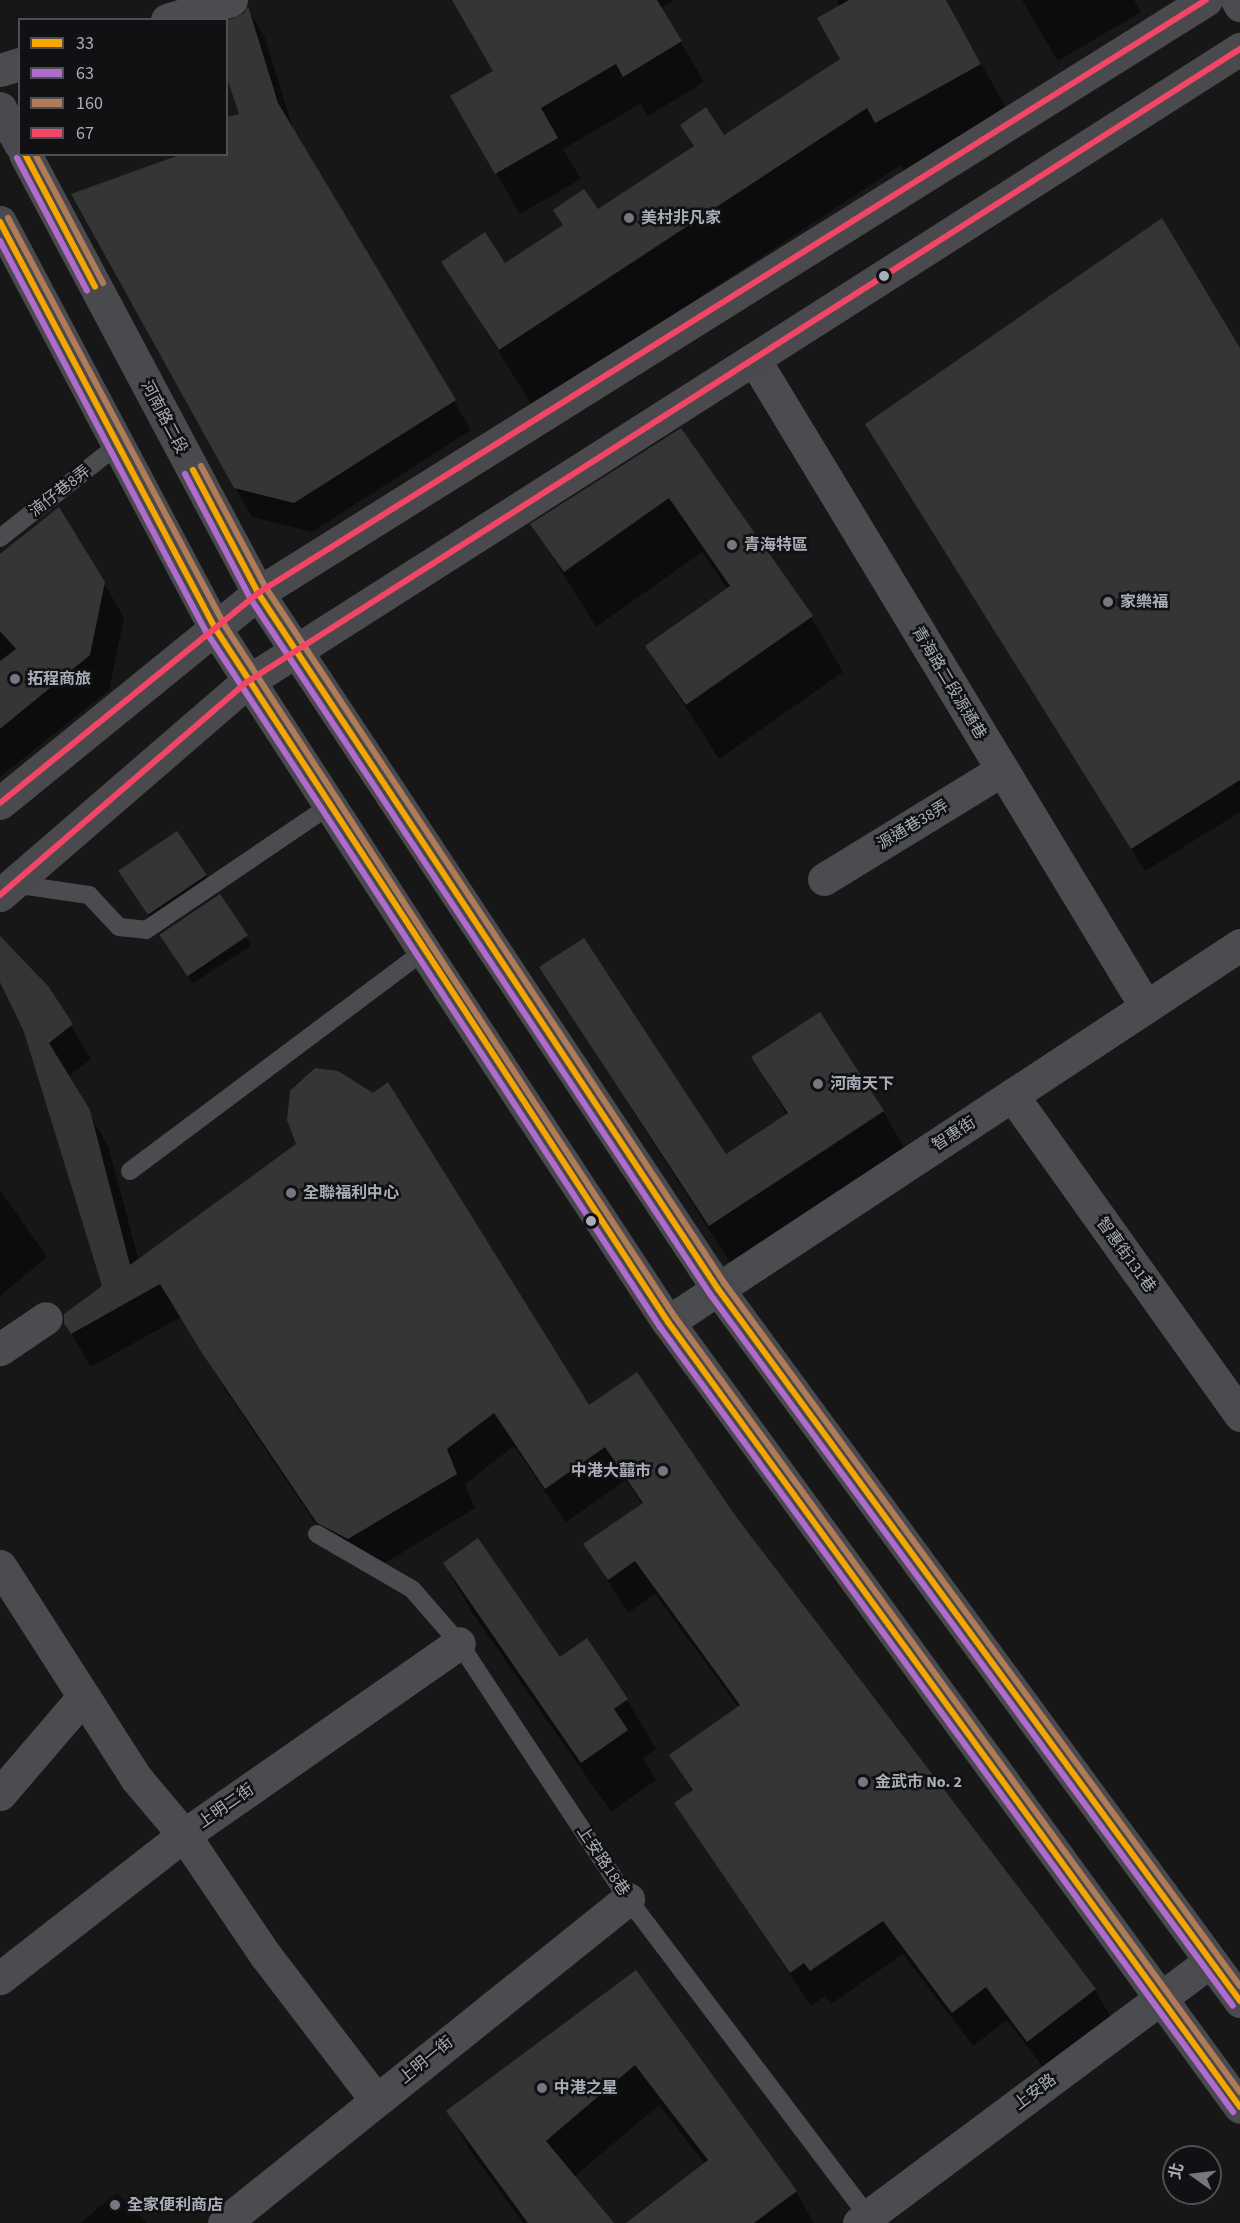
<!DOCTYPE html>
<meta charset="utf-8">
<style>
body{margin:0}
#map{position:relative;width:1240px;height:2223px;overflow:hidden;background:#171717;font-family:"Source Sans 3","Noto Sans TC",sans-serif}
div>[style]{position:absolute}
.shadow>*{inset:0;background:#0007;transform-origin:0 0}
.building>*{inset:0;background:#353536;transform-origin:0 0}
.lane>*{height:18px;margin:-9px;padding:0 9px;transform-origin:9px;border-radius:9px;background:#4b4c50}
.street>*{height:33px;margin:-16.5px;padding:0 16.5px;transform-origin:16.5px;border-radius:16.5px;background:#4b4c50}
.secondary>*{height:33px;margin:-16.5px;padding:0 16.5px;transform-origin:16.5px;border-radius:16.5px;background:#4a4a4e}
.bus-1>*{height:6px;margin:-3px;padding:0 3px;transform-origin:3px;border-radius:3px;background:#f7a600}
.bus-2>*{height:6px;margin:-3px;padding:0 3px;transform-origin:3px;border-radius:3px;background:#b06ccc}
.bus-3>*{height:6px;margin:-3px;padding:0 3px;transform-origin:3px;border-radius:3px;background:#b07c57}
.bus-4>*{height:6px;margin:-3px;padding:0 3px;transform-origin:3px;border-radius:3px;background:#f34667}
.dots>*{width:16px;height:16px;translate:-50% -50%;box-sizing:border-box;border:3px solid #111113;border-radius:50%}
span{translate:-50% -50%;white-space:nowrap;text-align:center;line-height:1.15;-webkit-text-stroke:5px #111113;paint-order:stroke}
.poi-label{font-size:16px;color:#a8adb8;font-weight:700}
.left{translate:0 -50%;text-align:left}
.right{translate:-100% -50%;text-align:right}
.street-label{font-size:16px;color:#a8adb8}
.legend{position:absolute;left:18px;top:18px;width:210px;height:138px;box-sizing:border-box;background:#111113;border:2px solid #4d4f55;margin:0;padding:8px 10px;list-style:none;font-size:18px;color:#a8adb8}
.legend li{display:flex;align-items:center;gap:12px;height:30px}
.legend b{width:30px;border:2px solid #4d4f55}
.north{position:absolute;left:1162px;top:2145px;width:60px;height:60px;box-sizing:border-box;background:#111113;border:2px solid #4d4f55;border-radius:50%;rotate:284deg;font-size:16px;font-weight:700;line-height:24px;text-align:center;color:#a8adb8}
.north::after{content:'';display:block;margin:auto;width:21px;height:27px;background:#757880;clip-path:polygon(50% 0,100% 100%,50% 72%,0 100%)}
</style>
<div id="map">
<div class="shadow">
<div style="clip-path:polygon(454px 0,674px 0,661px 8px,704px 82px,648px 116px,640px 104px,563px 149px,581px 179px,520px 214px,452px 97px,495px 71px)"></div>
<div style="clip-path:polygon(838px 0,946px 0,1013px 121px,909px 180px,901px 165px,533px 407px,443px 262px,504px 265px,723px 137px,842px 59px)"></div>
<div style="clip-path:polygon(1022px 0,1134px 0,1141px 12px,1058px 61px)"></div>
<div style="clip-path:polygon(248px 9px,265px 38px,294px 132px,471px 430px,312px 532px,252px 517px,235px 487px,226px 154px,240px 116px,238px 19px)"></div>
<div style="clip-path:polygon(1240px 351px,1240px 812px,1145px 871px,881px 447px)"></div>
<div style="clip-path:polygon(681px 430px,811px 617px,843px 672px,719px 759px,647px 647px,728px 590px,702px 552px,596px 627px,532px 524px)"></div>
<div style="clip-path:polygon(0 556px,104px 583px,124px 618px,109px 690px,0 777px)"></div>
<div style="clip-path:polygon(123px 875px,206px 876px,210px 883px,152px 922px)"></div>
<div style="left:219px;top:896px;width:59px;height:70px;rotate:57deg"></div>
<div style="clip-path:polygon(0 938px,47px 987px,91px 1059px,68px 1077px,108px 1146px,139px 1261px,588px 1408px,736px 1519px,1095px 1990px,1114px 2023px,1048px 2074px,1007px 2020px,973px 2046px,903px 1954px,831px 2004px,825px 1996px,811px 2006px,676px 1803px,693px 1792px,671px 1755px,739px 1708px,655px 1594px,628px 1613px,585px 1545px,643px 1505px,626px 1480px,566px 1522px,514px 1446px,465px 1484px,475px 1508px,369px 1573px,338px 1557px,224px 1388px,181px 1317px,91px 1367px,65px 1323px,104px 1287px,26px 1031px,0 979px)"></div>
<div style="clip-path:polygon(541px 968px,725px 1156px,787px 1115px,753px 1057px,883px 1111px,915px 1166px,742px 1281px)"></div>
<div style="clip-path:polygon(0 1190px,47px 1257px,0 1296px)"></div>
<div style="clip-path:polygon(444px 1564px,560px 1659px,627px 1700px,656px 1749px,643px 1758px,656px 1780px,611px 1812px,473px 1614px)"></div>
<div style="clip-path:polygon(636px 1972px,796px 2192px,814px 2223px,628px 2223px,705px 2164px,659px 2105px,574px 2177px,612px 2223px,523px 2223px,471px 2152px,448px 2111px)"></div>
<div style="clip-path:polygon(117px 2193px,147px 2223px,80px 2223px)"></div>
</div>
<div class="building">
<div style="clip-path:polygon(452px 0,657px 0,682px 41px,623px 77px,616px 64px,541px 108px,558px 138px,495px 174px,450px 96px,493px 71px)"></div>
<div style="clip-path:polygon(849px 0,946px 0,981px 64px,875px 123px,867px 108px,499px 350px,441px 262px,485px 232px,505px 263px,563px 225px,553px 210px,584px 189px,598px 209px,694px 146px,680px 125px,706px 107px,724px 135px,840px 59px,817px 18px)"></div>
<div style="clip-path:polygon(248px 6px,278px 103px,456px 400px,294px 503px,234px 488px,71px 194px,182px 154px,226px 154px,226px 117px,239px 114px,226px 75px,226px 21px,244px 13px)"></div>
<div style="clip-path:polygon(1162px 218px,1240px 348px,1240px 780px,1131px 849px,865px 424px)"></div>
<div style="clip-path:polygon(681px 428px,813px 616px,686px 705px,645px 646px,730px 586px,669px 498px,564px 572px,530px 524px)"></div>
<div style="clip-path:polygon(59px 507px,105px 582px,90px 655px,0 729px,0 661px,16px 649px,0 631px,0 554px)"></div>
<div style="left:177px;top:831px;width:53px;height:71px;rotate:56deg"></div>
<div style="left:220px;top:894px;width:50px;height:73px;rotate:56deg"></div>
<div style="clip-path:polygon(0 936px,48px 986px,73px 1024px,49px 1043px,90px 1110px,130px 1265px,296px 1144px,287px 1120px,290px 1091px,315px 1068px,338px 1071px,373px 1093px,388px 1082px,589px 1405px,637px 1372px,737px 1518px,1096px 1989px,1027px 2042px,986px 1987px,952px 2013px,883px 1921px,810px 1971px,804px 1963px,790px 1973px,674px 1803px,693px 1790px,669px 1755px,740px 1705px,635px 1561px,608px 1580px,583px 1544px,643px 1503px,605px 1447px,545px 1489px,494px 1413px,447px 1449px,457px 1474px,348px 1539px,317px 1523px,202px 1353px,160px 1284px,71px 1334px,64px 1323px,64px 1314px,102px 1286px,24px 1032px,0 982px)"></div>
<div style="clip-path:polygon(584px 938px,726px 1154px,788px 1113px,751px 1057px,820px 1012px,884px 1111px,709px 1226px,539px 967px)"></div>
<div style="clip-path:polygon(478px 1538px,560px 1657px,587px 1638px,628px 1699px,614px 1709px,628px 1730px,581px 1763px,443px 1563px)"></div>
<div style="clip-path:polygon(636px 1970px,797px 2191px,754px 2223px,626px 2223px,708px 2160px,635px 2065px,546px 2141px,614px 2223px,528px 2223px,446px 2111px)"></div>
</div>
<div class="lane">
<div style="left:0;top:538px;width:152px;rotate:-38.3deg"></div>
<div style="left:13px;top:884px;width:77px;rotate:8.2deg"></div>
<div style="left:89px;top:895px;width:44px;rotate:46.8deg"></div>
<div style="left:119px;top:927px;width:27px;rotate:6deg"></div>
<div style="left:146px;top:930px;width:221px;rotate:-34.1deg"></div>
<div style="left:130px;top:1171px;width:367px;rotate:-36.8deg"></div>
<div style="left:317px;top:1534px;width:110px;rotate:30.1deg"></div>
<div style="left:412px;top:1589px;width:72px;rotate:49deg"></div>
<div style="left:459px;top:1643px;width:307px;rotate:56.6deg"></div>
<div style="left:628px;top:1899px;width:405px;rotate:52.9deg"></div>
</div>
<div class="street">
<div style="left:1237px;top:0;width:6px;rotate:59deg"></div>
<div style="left:167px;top:20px;width:67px;rotate:-17.4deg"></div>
<div style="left:0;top:70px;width:21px;rotate:-17deg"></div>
<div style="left:754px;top:359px;width:757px;rotate:58.83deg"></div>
<div style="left:824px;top:879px;width:209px;rotate:-31.5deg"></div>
<div style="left:1012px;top:1095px;width:393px;rotate:54.5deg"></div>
<div style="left:668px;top:1322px;width:685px;rotate:-33.39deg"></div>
<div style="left:0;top:1349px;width:55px;rotate:-34deg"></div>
<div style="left:0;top:1566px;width:252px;rotate:57.3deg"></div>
<div style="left:136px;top:1778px;width:75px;rotate:49.9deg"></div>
<div style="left:184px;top:1835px;width:146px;rotate:55.9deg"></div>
<div style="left:266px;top:1956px;width:181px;rotate:52.6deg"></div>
<div style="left:0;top:1794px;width:128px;rotate:-49.4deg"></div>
<div style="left:0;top:1978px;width:233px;rotate:-37.9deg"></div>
<div style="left:184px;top:1835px;width:335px;rotate:-34.9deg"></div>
<div style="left:224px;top:2223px;width:518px;rotate:-38.73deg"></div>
<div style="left:859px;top:2223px;width:438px;rotate:-36.7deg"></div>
</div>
<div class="secondary">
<div style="left:0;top:108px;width:41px;rotate:60.9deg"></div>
<div style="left:25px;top:154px;width:497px;rotate:62deg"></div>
<div style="left:258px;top:593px;width:834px;rotate:56.54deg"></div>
<div style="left:718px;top:1289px;width:883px;rotate:53.75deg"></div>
<div style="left:0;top:222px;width:459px;rotate:62.1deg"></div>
<div style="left:215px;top:628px;width:385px;rotate:57.1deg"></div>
<div style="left:424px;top:951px;width:444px;rotate:56.7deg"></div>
<div style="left:668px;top:1322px;width:971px;rotate:53.92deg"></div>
<div style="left:0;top:803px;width:333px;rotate:-39.1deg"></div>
<div style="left:258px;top:593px;width:1118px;rotate:-32.03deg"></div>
<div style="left:0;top:895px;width:326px;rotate:-40.8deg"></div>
<div style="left:247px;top:682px;width:1178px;rotate:-32.52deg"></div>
</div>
<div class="bus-1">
<div style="left:25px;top:154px;width:150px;rotate:62.2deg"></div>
<div style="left:0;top:222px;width:459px;rotate:62.1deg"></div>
<div style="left:215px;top:628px;width:829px;rotate:56.87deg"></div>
<div style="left:668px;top:1322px;width:971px;rotate:53.92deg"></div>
<div style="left:193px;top:470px;width:139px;rotate:62.1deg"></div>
<div style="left:258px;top:593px;width:834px;rotate:56.54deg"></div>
<div style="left:718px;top:1289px;width:883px;rotate:53.75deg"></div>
</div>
<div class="bus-2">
<div style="left:17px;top:158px;width:150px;rotate:62.2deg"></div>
<div style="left:0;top:241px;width:443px;rotate:62.2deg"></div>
<div style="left:207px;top:633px;width:829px;rotate:56.87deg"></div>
<div style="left:660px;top:1327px;width:972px;rotate:53.87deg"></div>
<div style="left:185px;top:474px;width:140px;rotate:62.3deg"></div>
<div style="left:250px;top:598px;width:834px;rotate:56.54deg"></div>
<div style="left:710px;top:1294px;width:883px;rotate:53.7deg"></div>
</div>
<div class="bus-3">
<div style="left:35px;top:154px;width:146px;rotate:62.2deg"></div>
<div style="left:8px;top:218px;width:459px;rotate:62deg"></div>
<div style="left:223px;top:623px;width:385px;rotate:57.1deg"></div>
<div style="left:432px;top:946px;width:443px;rotate:56.8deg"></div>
<div style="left:675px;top:1317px;width:959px;rotate:53.91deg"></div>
<div style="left:201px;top:466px;width:138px;rotate:62deg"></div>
<div style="left:266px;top:588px;width:834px;rotate:56.6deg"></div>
<div style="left:725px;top:1284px;width:871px;rotate:53.74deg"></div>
</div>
<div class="bus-4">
<div style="left:0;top:803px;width:333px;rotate:-39.1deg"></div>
<div style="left:258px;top:593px;width:1118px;rotate:-32.03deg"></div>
<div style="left:0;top:895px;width:326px;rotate:-40.8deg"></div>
<div style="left:247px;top:682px;width:1178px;rotate:-32.52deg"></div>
</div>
<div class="dots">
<div style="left:629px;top:218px;background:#757880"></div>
<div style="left:884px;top:276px;background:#a8adb8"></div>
<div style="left:732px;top:545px;background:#757880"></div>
<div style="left:1108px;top:602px;background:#757880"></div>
<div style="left:15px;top:679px;background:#757880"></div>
<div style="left:818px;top:1084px;background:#757880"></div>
<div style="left:291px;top:1193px;background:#757880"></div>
<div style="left:591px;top:1221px;background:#a8adb8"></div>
<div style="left:663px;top:1471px;background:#757880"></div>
<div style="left:863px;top:1782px;background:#757880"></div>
<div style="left:542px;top:2088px;background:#757880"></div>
<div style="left:115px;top:2205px;background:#757880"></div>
</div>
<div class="poi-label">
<span class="left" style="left:641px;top:218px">美村非凡家</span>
<span class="left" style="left:744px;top:545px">青海特區</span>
<span class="left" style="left:1120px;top:602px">家樂福</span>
<span class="left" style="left:27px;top:679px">拓程商旅</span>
<span class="left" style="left:830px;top:1084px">河南天下</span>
<span class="left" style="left:303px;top:1193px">全聯福利中心</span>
<span class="right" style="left:651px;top:1471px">中港大囍市</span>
<span class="left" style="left:875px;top:1782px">金武市 No. 2</span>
<span class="left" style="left:554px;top:2088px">中港之星</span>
<span class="left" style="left:127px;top:2205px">全家便利商店</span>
</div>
<div class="street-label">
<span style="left:164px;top:417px;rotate:62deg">河南路二段</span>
<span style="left:60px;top:491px;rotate:-38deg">湳仔巷8弄</span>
<span style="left:949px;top:683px;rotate:59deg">青海路二段源通巷</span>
<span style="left:913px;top:825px;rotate:-31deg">源通巷38弄</span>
<span style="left:954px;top:1134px;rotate:-33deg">智惠街</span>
<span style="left:1126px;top:1255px;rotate:54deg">智惠街131巷</span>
<span style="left:226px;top:1806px;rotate:-35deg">上明二街</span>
<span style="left:603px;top:1861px;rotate:56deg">上安路18巷</span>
<span style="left:426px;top:2060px;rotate:-39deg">上明一街</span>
<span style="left:1035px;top:2092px;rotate:-37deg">上安路</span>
</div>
<ul class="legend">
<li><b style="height:8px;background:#f7a600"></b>33</li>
<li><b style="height:8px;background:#b06ccc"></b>63</li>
<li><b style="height:8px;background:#b07c57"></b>160</li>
<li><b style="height:8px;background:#f34667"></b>67</li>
</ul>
<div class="north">北</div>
</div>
